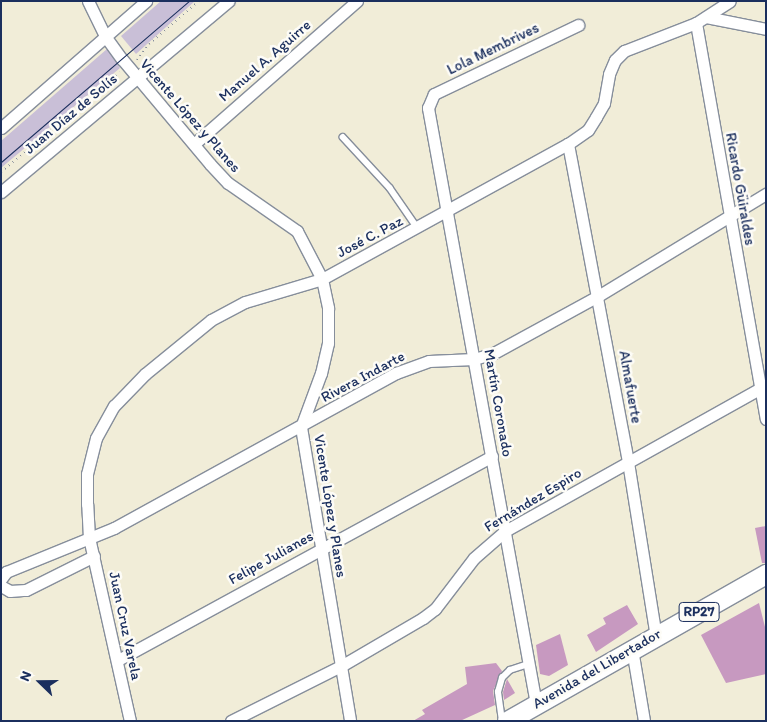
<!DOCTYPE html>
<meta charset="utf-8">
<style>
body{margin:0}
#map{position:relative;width:767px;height:722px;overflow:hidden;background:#f1edd8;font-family:Itim,sans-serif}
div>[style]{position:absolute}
.industrial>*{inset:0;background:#c9bfd7}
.building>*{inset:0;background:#c799c0}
.path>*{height:2px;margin-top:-1px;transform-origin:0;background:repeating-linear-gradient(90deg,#868e9b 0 1px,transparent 0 5px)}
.roads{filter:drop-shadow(1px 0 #868e9b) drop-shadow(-1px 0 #868e9b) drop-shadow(0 1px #868e9b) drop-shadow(0 -1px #868e9b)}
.service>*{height:5.5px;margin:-2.75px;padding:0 2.75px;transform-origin:2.75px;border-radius:2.75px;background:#fff}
.minor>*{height:11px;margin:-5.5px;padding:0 5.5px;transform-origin:5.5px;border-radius:5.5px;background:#fff}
.primary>*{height:19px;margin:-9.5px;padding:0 9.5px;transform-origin:9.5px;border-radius:9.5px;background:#fff}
.tram>*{height:1px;margin:-0.5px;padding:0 0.5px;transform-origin:0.5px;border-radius:0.5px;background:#1b2f5e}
span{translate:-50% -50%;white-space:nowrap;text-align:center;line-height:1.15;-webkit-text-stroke:5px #fdfcf7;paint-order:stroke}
.shield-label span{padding:1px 4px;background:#fdfcf7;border:1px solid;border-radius:4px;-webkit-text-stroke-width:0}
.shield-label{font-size:14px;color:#1b2f5e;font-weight:700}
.street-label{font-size:15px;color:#1b2f5e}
.frame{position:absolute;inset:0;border:2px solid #1b2f5e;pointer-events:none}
.north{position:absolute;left:15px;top:657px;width:50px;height:50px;-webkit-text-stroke:4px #fdfcf7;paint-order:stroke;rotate:292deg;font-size:14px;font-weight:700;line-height:20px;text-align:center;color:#1b2f5e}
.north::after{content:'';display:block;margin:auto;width:18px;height:22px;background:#1b2f5e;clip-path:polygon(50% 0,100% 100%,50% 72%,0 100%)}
</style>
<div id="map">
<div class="industrial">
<div style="clip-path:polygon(161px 1px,195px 1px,136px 54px,121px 36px)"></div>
<div style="clip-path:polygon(107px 49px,120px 68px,1px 168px,1px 141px)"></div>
</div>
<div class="building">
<div style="clip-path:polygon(766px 526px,766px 563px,762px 563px,755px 528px)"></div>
<div style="clip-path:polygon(759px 603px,766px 631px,766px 674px,726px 683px,701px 635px)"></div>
<div style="clip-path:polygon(627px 605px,638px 624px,596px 652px,587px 635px,606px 624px,603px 618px)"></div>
<div style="clip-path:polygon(560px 634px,568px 665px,549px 676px,540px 674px,536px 645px)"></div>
<div style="clip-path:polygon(496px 663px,502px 671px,493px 691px,495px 705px,460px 721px,413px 721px,425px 714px,422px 710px,467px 684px,465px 667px)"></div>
<div style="clip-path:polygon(507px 679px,515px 693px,504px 700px,503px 692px)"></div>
</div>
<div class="path">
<div style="left:137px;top:60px;width:20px;rotate:-53deg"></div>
<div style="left:149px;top:44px;width:66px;rotate:-40.7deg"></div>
<div style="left:1px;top:172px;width:155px;rotate:-40deg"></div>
</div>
<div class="roads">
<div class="service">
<div style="left:343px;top:137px;width:69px;rotate:47.3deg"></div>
<div style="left:390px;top:188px;width:47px;rotate:55.3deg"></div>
<div style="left:502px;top:721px;width:29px;rotate:-98deg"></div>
<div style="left:498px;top:692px;width:15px;rotate:-74deg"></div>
<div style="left:502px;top:678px;width:11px;rotate:-45deg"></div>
<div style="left:510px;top:670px;width:20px;rotate:-18deg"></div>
</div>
<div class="minor">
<div style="left:88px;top:1px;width:39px;rotate:64deg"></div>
<div style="left:105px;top:36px;width:29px;rotate:54deg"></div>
<div style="left:122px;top:59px;width:137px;rotate:50deg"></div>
<div style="left:210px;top:164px;width:26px;rotate:47deg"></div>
<div style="left:228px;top:183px;width:84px;rotate:34.8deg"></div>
<div style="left:297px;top:231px;width:54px;rotate:62.5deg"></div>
<div style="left:322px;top:279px;width:30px;rotate:78deg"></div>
<div style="left:328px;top:308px;width:35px;rotate:90deg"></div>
<div style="left:328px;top:343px;width:31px;rotate:103deg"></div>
<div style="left:321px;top:373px;width:58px;rotate:110.3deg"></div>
<div style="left:301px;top:427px;width:298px;rotate:80.5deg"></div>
<div style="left:706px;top:17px;width:61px;rotate:11.3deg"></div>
<div style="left:696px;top:23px;width:402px;rotate:80deg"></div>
<div style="left:1px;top:128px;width:193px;rotate:-41.2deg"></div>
<div style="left:194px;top:144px;width:217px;rotate:-41.3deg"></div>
<div style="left:568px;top:144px;width:324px;rotate:79.3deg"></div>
<div style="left:628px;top:462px;width:176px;rotate:80.9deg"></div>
<div style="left:1px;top:192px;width:297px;rotate:-40deg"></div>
<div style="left:1px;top:579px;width:9px;rotate:-54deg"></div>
<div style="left:6px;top:572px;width:117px;rotate:-22.2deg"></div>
<div style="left:114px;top:528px;width:322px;rotate:-28.8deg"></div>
<div style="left:396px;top:373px;width:35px;rotate:-20deg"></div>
<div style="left:429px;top:361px;width:45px;rotate:-2.5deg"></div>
<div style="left:474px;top:359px;width:19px;rotate:-16deg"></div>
<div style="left:492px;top:354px;width:121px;rotate:-28.7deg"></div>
<div style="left:598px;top:296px;width:197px;rotate:-31.3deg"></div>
<div style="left:1px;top:586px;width:10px;rotate:29deg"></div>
<div style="left:10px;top:591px;width:16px;rotate:-4deg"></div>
<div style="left:26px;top:590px;width:76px;rotate:-26.6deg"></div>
<div style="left:632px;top:649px;width:73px;rotate:80.5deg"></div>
<div style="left:118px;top:660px;width:426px;rotate:-28.6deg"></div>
<div style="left:536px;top:704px;width:606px;rotate:-100.27deg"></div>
<div style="left:428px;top:108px;width:15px;rotate:-67deg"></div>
<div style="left:434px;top:94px;width:160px;rotate:-25.6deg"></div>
<div style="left:130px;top:721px;width:188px;rotate:-102.6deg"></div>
<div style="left:89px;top:538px;width:34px;rotate:-93deg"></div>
<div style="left:87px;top:504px;width:30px;rotate:-90deg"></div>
<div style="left:87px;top:474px;width:37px;rotate:-76deg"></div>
<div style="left:96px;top:438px;width:37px;rotate:-61deg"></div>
<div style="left:114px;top:406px;width:45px;rotate:-45.9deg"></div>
<div style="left:145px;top:374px;width:85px;rotate:-39.3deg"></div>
<div style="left:211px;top:320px;width:38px;rotate:-28deg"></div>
<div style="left:245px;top:302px;width:80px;rotate:-16.6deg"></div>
<div style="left:322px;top:279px;width:281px;rotate:-28.8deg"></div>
<div style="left:568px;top:144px;width:24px;rotate:-35deg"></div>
<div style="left:588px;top:130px;width:15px;rotate:-58deg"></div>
<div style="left:596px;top:117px;width:16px;rotate:-60deg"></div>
<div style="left:604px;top:103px;width:29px;rotate:-80deg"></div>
<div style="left:609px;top:74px;width:15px;rotate:-67deg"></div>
<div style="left:615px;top:60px;width:13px;rotate:-45deg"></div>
<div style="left:624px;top:51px;width:77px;rotate:-21.3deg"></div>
<div style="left:696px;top:23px;width:40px;rotate:-32.9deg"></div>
<div style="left:231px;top:721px;width:123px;rotate:-26.6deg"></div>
<div style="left:341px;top:666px;width:95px;rotate:-30.3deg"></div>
<div style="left:423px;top:618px;width:15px;rotate:-37deg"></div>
<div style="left:435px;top:609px;width:64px;rotate:-52.6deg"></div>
<div style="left:474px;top:558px;width:41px;rotate:-41.1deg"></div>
<div style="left:505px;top:531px;width:299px;rotate:-29.2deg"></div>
</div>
<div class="primary">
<div style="left:507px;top:721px;width:298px;rotate:-29.6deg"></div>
</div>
</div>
<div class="tram">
<div style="left:1px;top:162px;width:248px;rotate:-40.6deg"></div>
</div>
<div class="shield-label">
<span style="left:699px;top:612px">RP27</span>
</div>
<div class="street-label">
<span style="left:493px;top:49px;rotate:-26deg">Lola Membrives</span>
<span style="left:265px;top:61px;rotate:-41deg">Manuel A. Aguirre</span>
<span style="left:71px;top:114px;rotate:-40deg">Juan Díaz de Solís</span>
<span style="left:190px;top:116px;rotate:49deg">Vicente López y Planes</span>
<span style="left:740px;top:189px;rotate:80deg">Ricardo Güiraldes</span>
<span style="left:370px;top:237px;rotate:-28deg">José C. Paz</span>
<span style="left:363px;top:377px;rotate:-28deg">Rivera Indarte</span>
<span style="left:630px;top:387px;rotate:80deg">Almafuerte</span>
<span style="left:498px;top:403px;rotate:80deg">Martín Coronado</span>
<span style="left:533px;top:500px;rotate:-31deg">Fernández Espiro</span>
<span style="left:330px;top:506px;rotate:81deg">Vicente López y Planes</span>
<span style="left:271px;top:558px;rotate:-29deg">Felipe Julianes</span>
<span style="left:125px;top:626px;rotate:78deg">Juan Cruz Varela</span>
<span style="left:597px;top:669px;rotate:-30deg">Avenida del Libertador</span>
</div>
<div class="frame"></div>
<div class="north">N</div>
</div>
